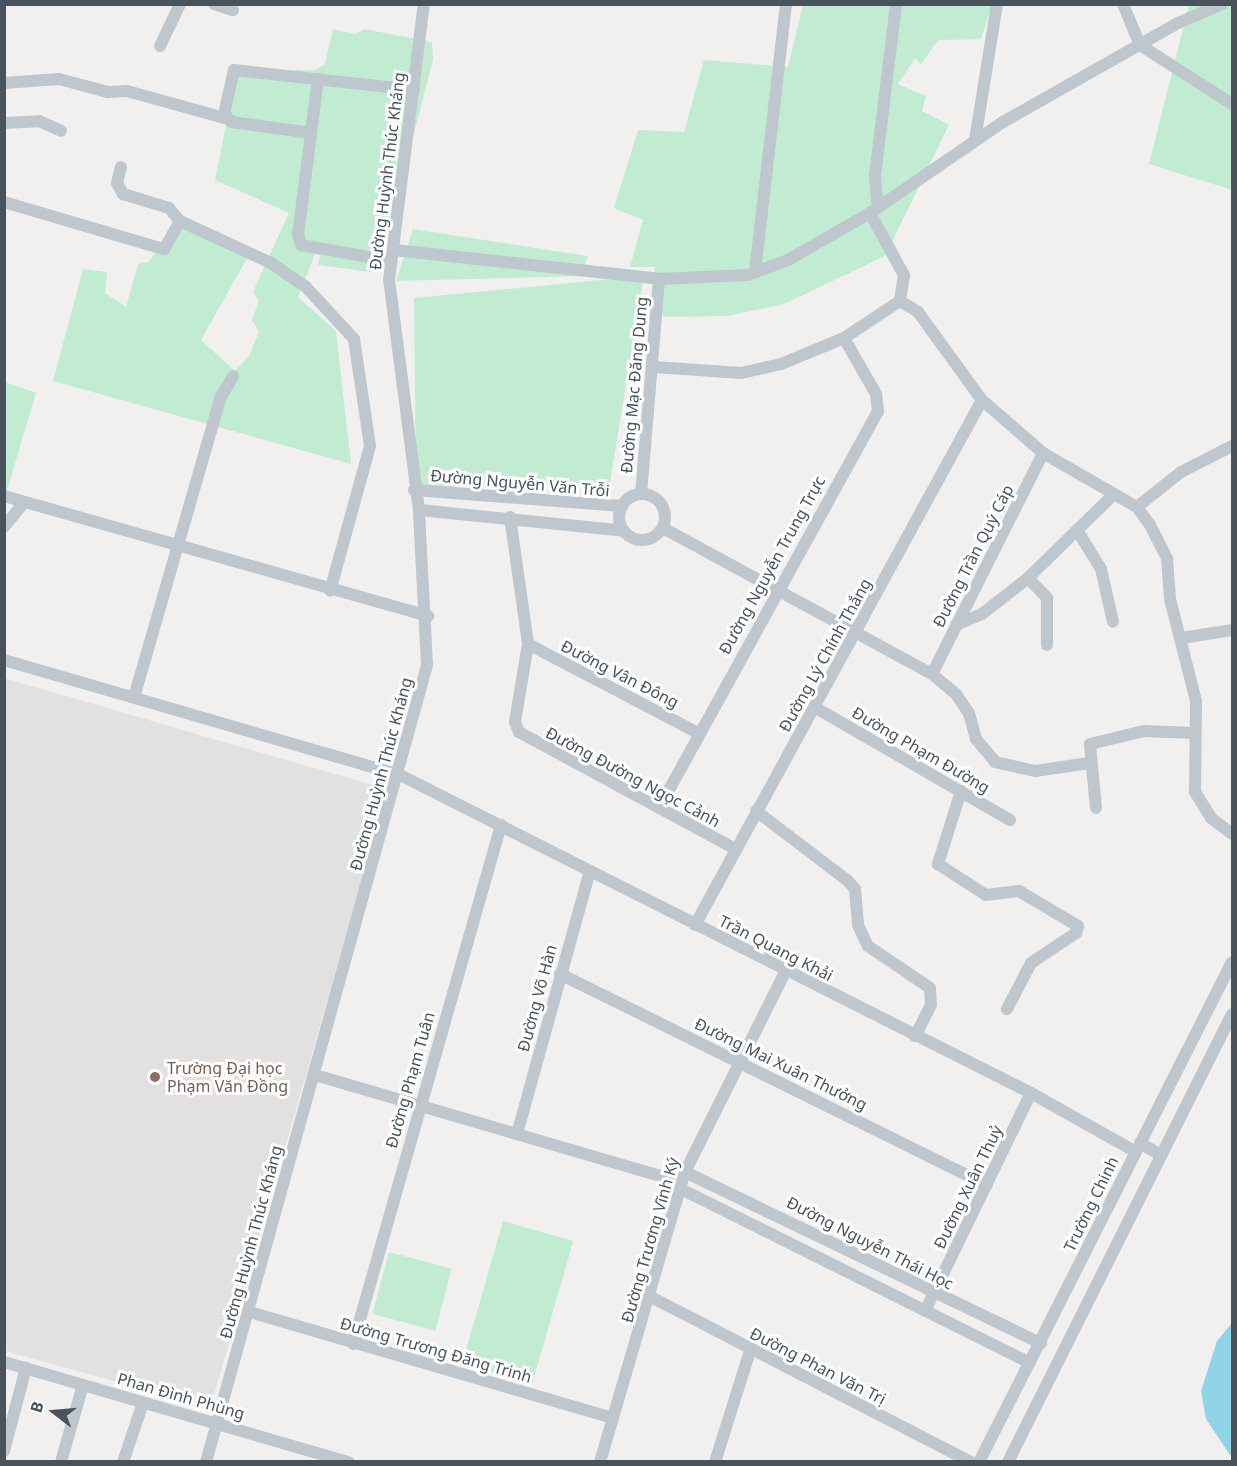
<!DOCTYPE html>
<meta charset="utf-8">
<style>
body{margin:0}
#map{position:relative;width:1237px;height:1466px;overflow:hidden;background:#f2efef;font-family:"Noto Sans",sans-serif}
div>[style]{position:absolute}
.education>*{inset:0;background:#e3e0e1}
.green>*{inset:0;background:#c1ecd2;transform-origin:0 0}
.water>*{inset:0;background:#90d5e7}
.minor>*{height:12px;margin:-6px;padding:0 6px;transform-origin:6px;border-radius:6px;background:#bec7cd}
.minor>.ring{margin:-6px;padding:0;box-sizing:content-box;background:none;border:12px solid #bec7cd;border-radius:50%}
.dots>*{width:16px;height:16px;translate:-50% -50%;box-sizing:border-box;border:3px solid #fff;border-radius:50%}
span{translate:-50% -50%;white-space:nowrap;text-align:center;line-height:1.15;-webkit-text-stroke:6px #fff;paint-order:stroke}
.street-label{font-size:16px;color:#48535c}
.education-label{font-size:16px;color:#785e54}
.left{translate:0 -50%;text-align:left}
.frame{position:absolute;inset:0;border:6px solid #48535c;pointer-events:none}
.north{position:absolute;left:24px;top:1382px;width:60px;height:60px;-webkit-text-stroke:4px #fff;paint-order:stroke;rotate:286deg;font-size:16px;font-weight:700;line-height:24px;text-align:center;color:#48535c}
.north::after{content:'';display:block;margin:auto;width:21px;height:27px;background:#48535c;clip-path:polygon(50% 0,100% 100%,50% 72%,0 100%)}
</style>
<div id="map">
<div class="education">
<div style="clip-path:polygon(4px 678px,376px 786px,384px 802px,214px 1395px,198px 1404px,5px 1351px)"></div>
</div>
<div class="green">
<div style="clip-path:polygon(803px 5px,992px 5px,981px 39px,938px 40px,921px 64px,915px 58px,898px 84px,926px 96px,922px 111px,949px 125px,885px 256px,784px 304px,727px 316px,664px 317px,652px 296px,655px 267px,630px 267px,643px 220px,614px 208px,638px 130px,684px 132px,704px 60px,788px 67px)"></div>
<div style="clip-path:polygon(1189px 5px,1232px 5px,1232px 190px,1149px 164px)"></div>
<div style="clip-path:polygon(333px 29px,355px 34px,364px 29px,432px 42px,433px 60px,378px 273px,318px 265px,320px 255px,315px 254px,298px 297px,336px 331px,351px 464px,53px 381px,83px 269px,107px 272px,105px 293px,126px 307px,138px 264px,148px 262px,183px 220px,250px 253px,201px 340px,235px 371px,249px 356px,259px 332px,252px 320px,259px 301px,253px 292px,289px 213px,215px 180px,237px 71px,315px 70px,325px 64px)"></div>
<div style="clip-path:polygon(413px 229px,588px 256px,580px 276px,396px 281px)"></div>
<div style="clip-path:polygon(644px 276px,610px 482px,416px 488px,414px 298px)"></div>
<div style="clip-path:polygon(5px 382px,36px 393px,5px 497px)"></div>
<div style="left:503px;top:1221px;width:73px;height:148px;rotate:16deg"></div>
<div style="left:389px;top:1252px;width:65px;height:64px;rotate:15deg"></div>
</div>
<div class="water">
<div style="clip-path:polygon(1232px 1323px,1232px 1458px,1206px 1419px,1201px 1391px,1217px 1341px)"></div>
</div>
<div class="minor">
<div style="left:214px;top:4px;width:20px;rotate:18deg"></div>
<div style="left:1123px;top:4px;width:44px;rotate:67.5deg"></div>
<div style="left:1140px;top:45px;width:109px;rotate:32.7deg"></div>
<div style="left:160px;top:46px;width:47px;rotate:-64.5deg"></div>
<div style="left:318px;top:79px;width:157px;rotate:97.3deg"></div>
<div style="left:298px;top:235px;width:10px;rotate:73deg"></div>
<div style="left:301px;top:245px;width:91px;rotate:10.1deg"></div>
<div style="left:4px;top:83px;width:55px;rotate:-4.2deg"></div>
<div style="left:59px;top:79px;width:51px;rotate:14.9deg"></div>
<div style="left:108px;top:92px;width:19px;rotate:-3deg"></div>
<div style="left:127px;top:91px;width:105px;rotate:15.5deg"></div>
<div style="left:4px;top:123px;width:35px;rotate:-3deg"></div>
<div style="left:39px;top:121px;width:24px;rotate:24deg"></div>
<div style="left:311px;top:133px;width:80px;rotate:-172.1deg"></div>
<div style="left:232px;top:122px;width:11px;rotate:-135deg"></div>
<div style="left:224px;top:114px;width:45px;rotate:-77.2deg"></div>
<div style="left:234px;top:70px;width:181px;rotate:6.3deg"></div>
<div style="left:975px;top:140px;width:138px;rotate:-80.8deg"></div>
<div style="left:121px;top:167px;width:16px;rotate:104deg"></div>
<div style="left:117px;top:183px;width:13px;rotate:61deg"></div>
<div style="left:123px;top:194px;width:48px;rotate:16.9deg"></div>
<div style="left:169px;top:208px;width:17px;rotate:50deg"></div>
<div style="left:180px;top:221px;width:100px;rotate:24.8deg"></div>
<div style="left:271px;top:263px;width:42px;rotate:34.4deg"></div>
<div style="left:306px;top:287px;width:71px;rotate:47.3deg"></div>
<div style="left:354px;top:339px;width:108px;rotate:81.5deg"></div>
<div style="left:370px;top:446px;width:150px;rotate:105.4deg"></div>
<div style="left:4px;top:202px;width:167px;rotate:16.4deg"></div>
<div style="left:164px;top:249px;width:32px;rotate:-60deg"></div>
<div style="left:878px;top:207px;width:31px;rotate:-96deg"></div>
<div style="left:875px;top:176px;width:173px;rotate:-83deg"></div>
<div style="left:870px;top:213px;width:71px;rotate:61.3deg"></div>
<div style="left:904px;top:275px;width:26px;rotate:99deg"></div>
<div style="left:394px;top:250px;width:267px;rotate:6.2deg"></div>
<div style="left:659px;top:279px;width:89px;rotate:-2.6deg"></div>
<div style="left:748px;top:275px;width:43px;rotate:-20.6deg"></div>
<div style="left:788px;top:260px;width:95px;rotate:-29.8deg"></div>
<div style="left:870px;top:213px;width:161px;rotate:-34.4deg"></div>
<div style="left:1003px;top:122px;width:201px;rotate:-29.5deg"></div>
<div style="left:1178px;top:23px;width:48px;rotate:-23.4deg"></div>
<div style="left:755px;top:272px;width:270px;rotate:-83.4deg"></div>
<div style="left:900px;top:301px;width:21px;rotate:31deg"></div>
<div style="left:918px;top:312px;width:109px;rotate:54deg"></div>
<div style="left:982px;top:400px;width:81px;rotate:41deg"></div>
<div style="left:1043px;top:453px;width:108px;rotate:29.9deg"></div>
<div style="left:1137px;top:507px;width:22px;rotate:54deg"></div>
<div style="left:1150px;top:525px;width:38px;rotate:63deg"></div>
<div style="left:1167px;top:559px;width:40px;rotate:85.7deg"></div>
<div style="left:1170px;top:599px;width:105px;rotate:75.7deg"></div>
<div style="left:1196px;top:701px;width:91px;rotate:90.6deg"></div>
<div style="left:1195px;top:792px;width:31px;rotate:58deg"></div>
<div style="left:1211px;top:818px;width:26px;rotate:37deg"></div>
<div style="left:655px;top:367px;width:86px;rotate:4deg"></div>
<div style="left:741px;top:373px;width:41px;rotate:-12.7deg"></div>
<div style="left:781px;top:364px;width:68px;rotate:-22.4deg"></div>
<div style="left:844px;top:338px;width:67px;rotate:-33.5deg"></div>
<div style="left:414px;top:490px;width:209px;rotate:4.4deg"></div>
<div style="left:641px;top:494px;width:216px;rotate:-85.2deg"></div>
<div class="ring" style="left:619px;top:494px;width:34px;height:34px"></div>
<div style="left:4px;top:496px;width:441px;rotate:15.8deg"></div>
<div style="left:1137px;top:507px;width:56px;rotate:-38.5deg"></div>
<div style="left:1181px;top:472px;width:57px;rotate:-27deg"></div>
<div style="left:419px;top:510px;width:206px;rotate:5.8deg"></div>
<div style="left:510px;top:517px;width:128px;rotate:81.9deg"></div>
<div style="left:528px;top:644px;width:79px;rotate:99.5deg"></div>
<div style="left:515px;top:722px;width:11px;rotate:68deg"></div>
<div style="left:519px;top:732px;width:246px;rotate:28.4deg"></div>
<div style="left:4px;top:527px;width:32px;rotate:-51deg"></div>
<div style="left:663px;top:528px;width:306px;rotate:28.5deg"></div>
<div style="left:932px;top:674px;width:31px;rotate:40deg"></div>
<div style="left:956px;top:694px;width:23px;rotate:56deg"></div>
<div style="left:969px;top:713px;width:27px;rotate:75deg"></div>
<div style="left:976px;top:739px;width:30px;rotate:50deg"></div>
<div style="left:995px;top:762px;width:41px;rotate:12.7deg"></div>
<div style="left:1035px;top:771px;width:55px;rotate:-8.4deg"></div>
<div style="left:1077px;top:530px;width:46px;rotate:58.4deg"></div>
<div style="left:1101px;top:569px;width:54px;rotate:77.2deg"></div>
<div style="left:1028px;top:578px;width:28px;rotate:46deg"></div>
<div style="left:1047px;top:598px;width:47px;rotate:90deg"></div>
<div style="left:956px;top:625px;width:28px;rotate:-23deg"></div>
<div style="left:982px;top:614px;width:58px;rotate:-38deg"></div>
<div style="left:1028px;top:578px;width:117px;rotate:-44.3deg"></div>
<div style="left:1181px;top:638px;width:52px;rotate:-8.9deg"></div>
<div style="left:528px;top:644px;width:192px;rotate:27.6deg"></div>
<div style="left:4px;top:660px;width:412px;rotate:16.2deg"></div>
<div style="left:400px;top:775px;width:707px;rotate:26.75deg"></div>
<div style="left:1031px;top:1093px;width:120px;rotate:29.3deg"></div>
<div style="left:932px;top:674px;width:247px;rotate:-63.3deg"></div>
<div style="left:135px;top:694px;width:309px;rotate:-73.9deg"></div>
<div style="left:221px;top:397px;width:24px;rotate:-60deg"></div>
<div style="left:816px;top:708px;width:224px;rotate:30deg"></div>
<div style="left:961px;top:791px;width:77px;rotate:107.5deg"></div>
<div style="left:938px;top:864px;width:57px;rotate:32.9deg"></div>
<div style="left:986px;top:895px;width:33px;rotate:-7deg"></div>
<div style="left:1019px;top:891px;width:69px;rotate:30.7deg"></div>
<div style="left:1078px;top:926px;width:7px;rotate:106deg"></div>
<div style="left:1076px;top:933px;width:54px;rotate:146.3deg"></div>
<div style="left:1031px;top:963px;width:52px;rotate:117.6deg"></div>
<div style="left:659px;top:808px;width:453px;rotate:-61.1deg"></div>
<div style="left:878px;top:412px;width:18px;rotate:-96deg"></div>
<div style="left:876px;top:394px;width:64px;rotate:-119.7deg"></div>
<div style="left:1096px;top:808px;width:64px;rotate:-95.4deg"></div>
<div style="left:1090px;top:744px;width:56px;rotate:-13.5deg"></div>
<div style="left:1144px;top:731px;width:49px;rotate:2.3deg"></div>
<div style="left:756px;top:811px;width:114px;rotate:37.2deg"></div>
<div style="left:847px;top:880px;width:12px;rotate:48deg"></div>
<div style="left:855px;top:889px;width:36px;rotate:85deg"></div>
<div style="left:858px;top:925px;width:23px;rotate:65deg"></div>
<div style="left:868px;top:946px;width:75px;rotate:34.1deg"></div>
<div style="left:930px;top:988px;width:17px;rotate:87deg"></div>
<div style="left:931px;top:1005px;width:35px;rotate:117deg"></div>
<div style="left:695px;top:925px;width:598px;rotate:-61.34deg"></div>
<div style="left:560px;top:974px;width:476px;rotate:26.3deg"></div>
<div style="left:315px;top:1075px;width:382px;rotate:16.3deg"></div>
<div style="left:517px;top:1134px;width:273px;rotate:-74.5deg"></div>
<div style="left:1140px;top:1143px;width:24px;rotate:30deg"></div>
<div style="left:685px;top:1172px;width:395px;rotate:25.7deg"></div>
<div style="left:679px;top:1188px;width:392px;rotate:26.5deg"></div>
<div style="left:651px;top:1297px;width:360px;rotate:27.3deg"></div>
<div style="left:926px;top:1309px;width:240px;rotate:-64.1deg"></div>
<div style="left:250px;top:1312px;width:378px;rotate:16.3deg"></div>
<div style="left:353px;top:1344px;width:540px;rotate:-74.08deg"></div>
<div style="left:4px;top:1362px;width:359px;rotate:16.2deg"></div>
<div style="left:4px;top:1451px;width:86px;rotate:-75.2deg"></div>
<div style="left:61px;top:1462px;width:80px;rotate:-74.1deg"></div>
<div style="left:123px;top:1462px;width:62px;rotate:-71.3deg"></div>
<div style="left:206px;top:1462px;width:827px;rotate:-74.5deg"></div>
<div style="left:427px;top:665px;width:155px;rotate:-93deg"></div>
<div style="left:419px;top:510px;width:232px;rotate:-97.4deg"></div>
<div style="left:389px;top:280px;width:278px;rotate:-82.8deg"></div>
<div style="left:600px;top:1462px;width:302px;rotate:-73.7deg"></div>
<div style="left:685px;top:1172px;width:224px;rotate:-63.4deg"></div>
<div style="left:715px;top:1462px;width:116px;rotate:-72.5deg"></div>
<div style="left:979px;top:1462px;width:560px;rotate:-63.16deg"></div>
<div style="left:1008px;top:1462px;width:501px;rotate:-63.43deg"></div>
</div>
<div class="dots">
<div style="left:155px;top:1077px;background:#8d6e63"></div>
</div>
<div class="street-label">
<span style="left:387px;top:171px;rotate:-83deg">Đường Huỳnh Thúc Kháng</span>
<span style="left:634px;top:385px;rotate:-85deg">Đường Mạc Đăng Dung</span>
<span style="left:520px;top:483px;rotate:5deg">Đường Nguyễn Văn Trỗi</span>
<span style="left:973px;top:556px;rotate:-63deg">Đường Trần Quý Cáp</span>
<span style="left:772px;top:565px;rotate:-61deg">Đường Nguyễn Trung Trực</span>
<span style="left:825px;top:655px;rotate:-61deg">Đường Lý Chính Thắng</span>
<span style="left:620px;top:674px;rotate:27deg">Đường Vân Đông</span>
<span style="left:921px;top:750px;rotate:30deg">Đường Phạm Đường</span>
<span style="left:381px;top:774px;rotate:-75deg">Đường Huỳnh Thúc Kháng</span>
<span style="left:633px;top:777px;rotate:28deg">Đường Đường Ngọc Cảnh</span>
<span style="left:776px;top:948px;rotate:27deg">Trần Quang Khải</span>
<span style="left:537px;top:998px;rotate:-75deg">Đường Võ Hàn</span>
<span style="left:781px;top:1064px;rotate:26deg">Đường Mai Xuân Thưởng</span>
<span style="left:410px;top:1080px;rotate:-74deg">Đường Phạm Tuân</span>
<span style="left:968px;top:1187px;rotate:-64deg">Đường Xuân Thuỷ</span>
<span style="left:1091px;top:1204px;rotate:-64deg">Trường Chinh</span>
<span style="left:650px;top:1240px;rotate:-74deg">Đường Trương Vĩnh Ký</span>
<span style="left:251px;top:1242px;rotate:-75deg">Đường Huỳnh Thúc Kháng</span>
<span style="left:870px;top:1243px;rotate:27deg">Đường Nguyễn Thái Học</span>
<span style="left:436px;top:1350px;rotate:16deg">Đường Trương Đăng Trinh</span>
<span style="left:818px;top:1366px;rotate:27deg">Đường Phan Văn Trị</span>
<span style="left:181px;top:1396px;rotate:16deg">Phan Đình Phùng</span>
</div>
<div class="education-label">
<span class="left" style="left:167px;top:1077px">Trường Đại học<br>Phạm Văn Đồng</span>
</div>
<div class="frame"></div>
<div class="north">B</div>
</div>
